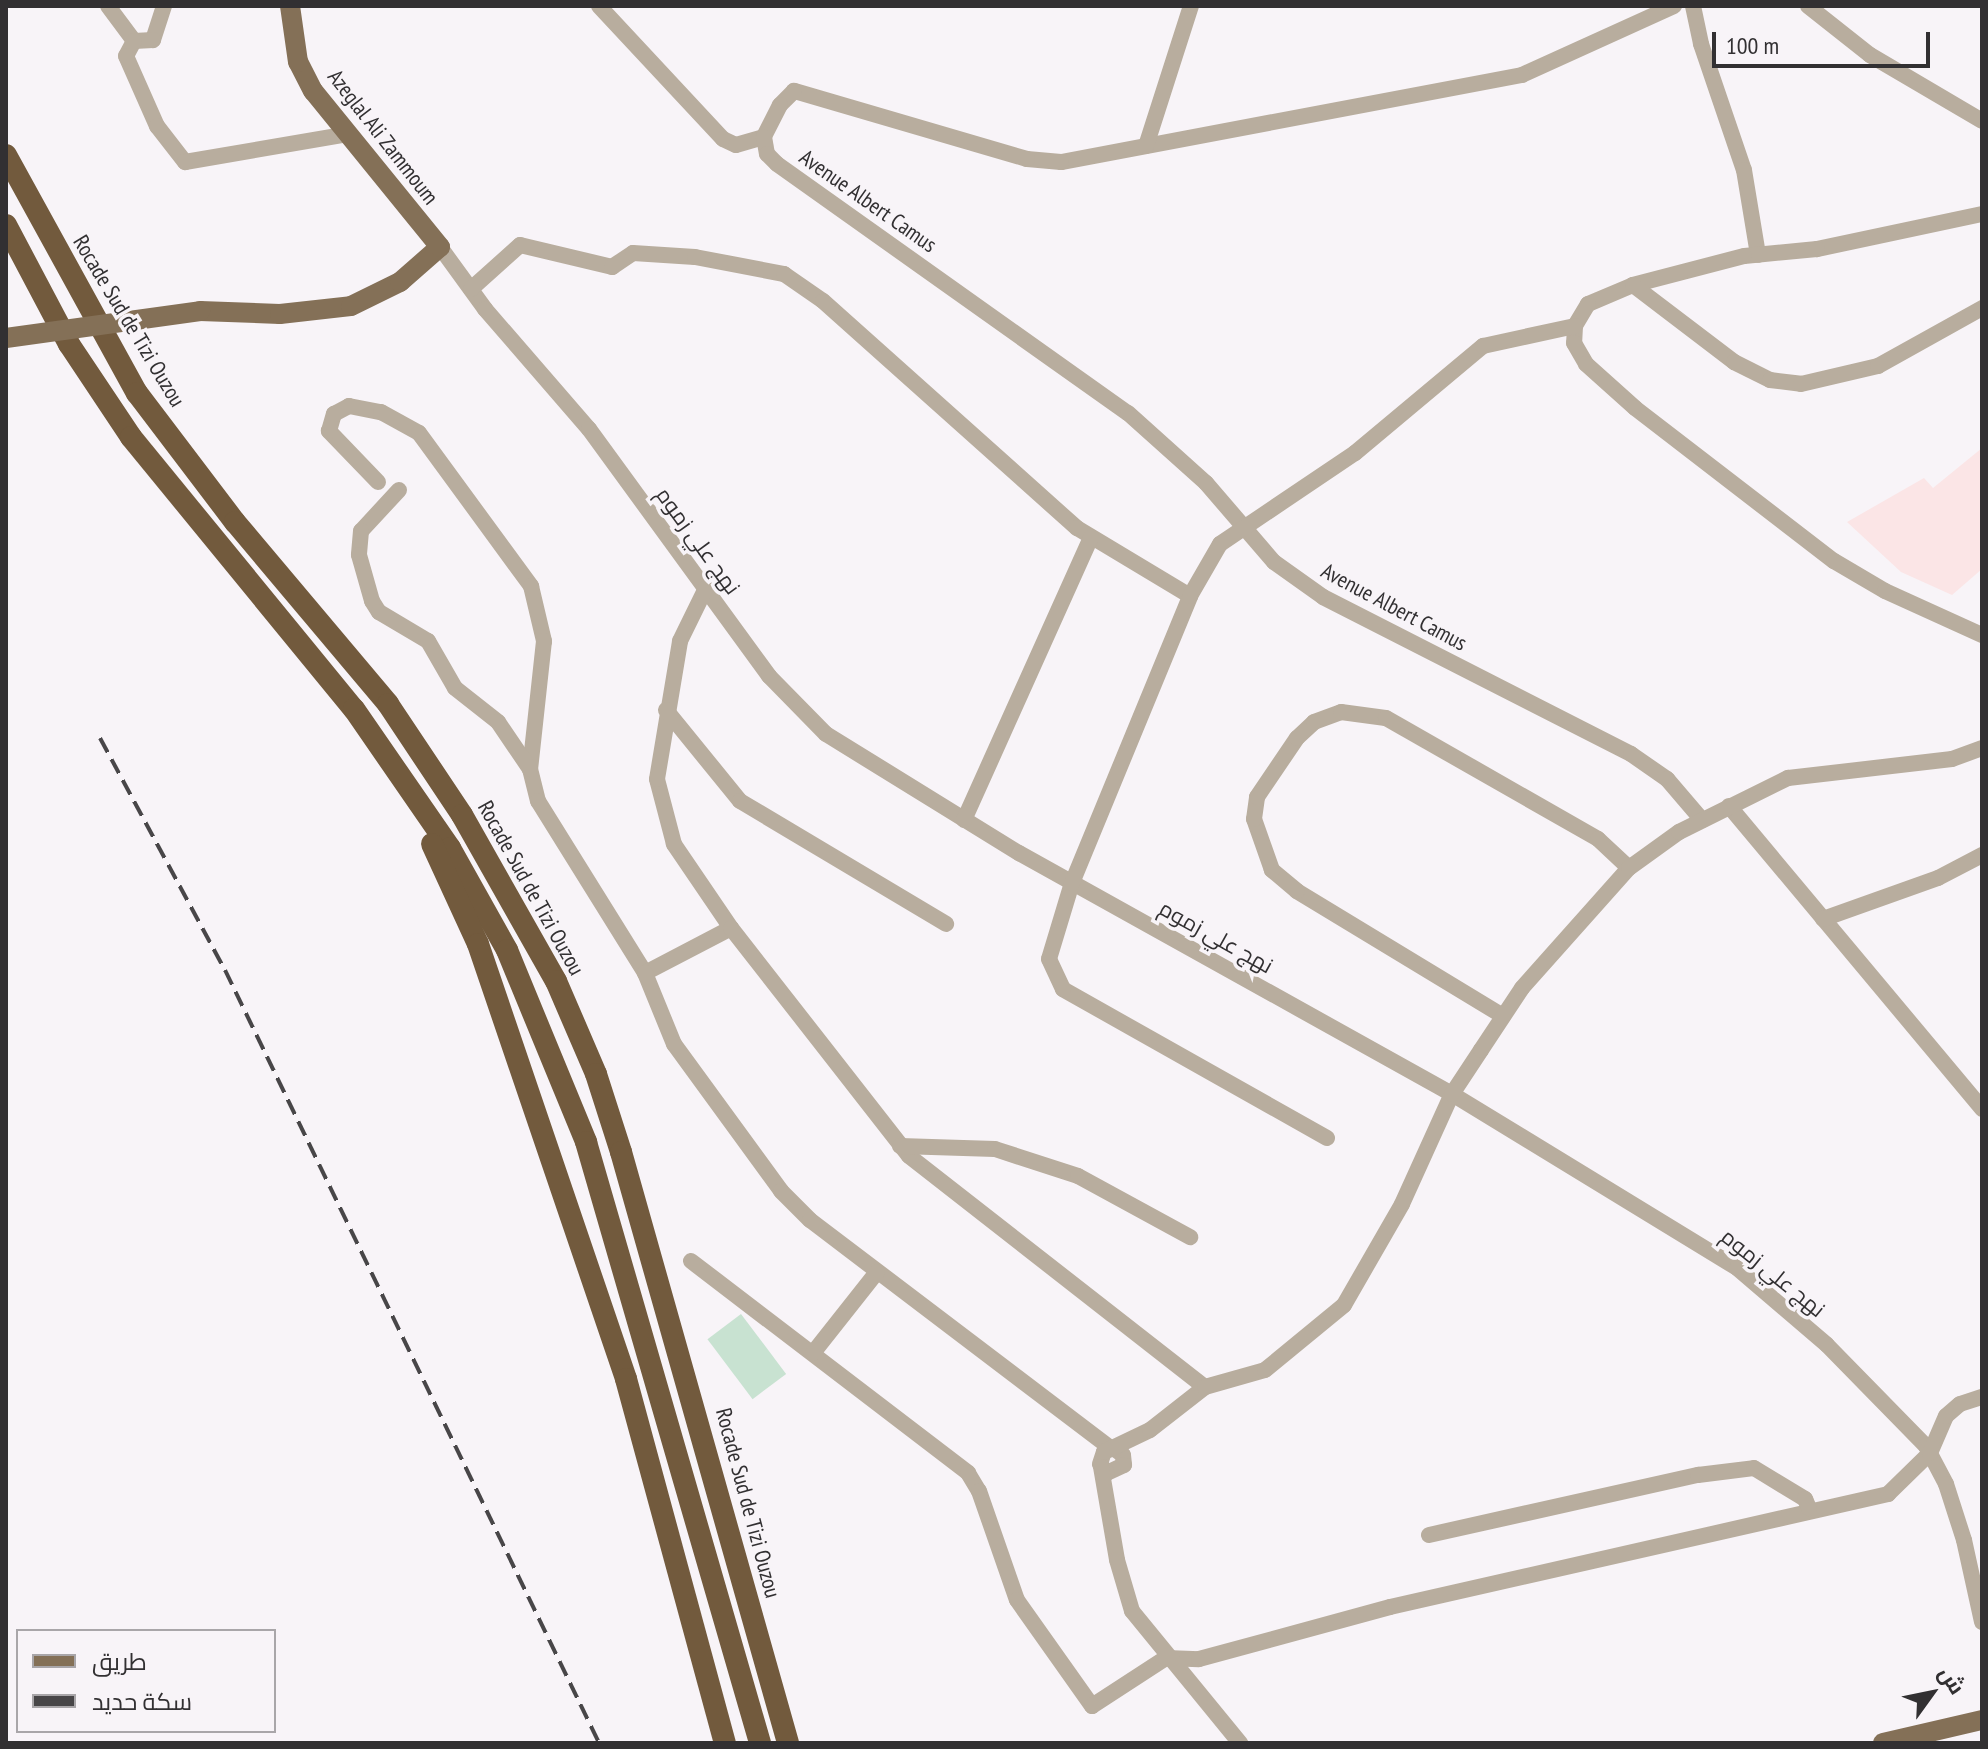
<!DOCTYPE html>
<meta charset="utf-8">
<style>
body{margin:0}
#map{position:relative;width:1988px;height:1749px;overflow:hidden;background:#f8f4f8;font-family:"PT Sans Narrow",Cairo,sans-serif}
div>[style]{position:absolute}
.education>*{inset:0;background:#fbe5e6}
.green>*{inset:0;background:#c8e2d1;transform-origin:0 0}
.minor>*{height:16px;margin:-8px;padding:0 8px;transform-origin:8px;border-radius:8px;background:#b8ad9e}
.major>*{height:20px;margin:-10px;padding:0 10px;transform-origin:10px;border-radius:10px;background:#847057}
.highway>*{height:22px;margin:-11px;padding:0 11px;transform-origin:11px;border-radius:11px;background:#725a3d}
.rail>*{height:4px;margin-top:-2px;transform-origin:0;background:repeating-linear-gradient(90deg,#484648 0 16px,transparent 0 24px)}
.major-bridge>*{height:20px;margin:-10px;padding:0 10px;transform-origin:10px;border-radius:10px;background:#847057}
span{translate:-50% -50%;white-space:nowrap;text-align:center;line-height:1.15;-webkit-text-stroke:7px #f8f4f8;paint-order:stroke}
.street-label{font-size:22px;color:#323032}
.frame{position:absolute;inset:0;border:8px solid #323032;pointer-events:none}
.legend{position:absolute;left:16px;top:1629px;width:260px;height:104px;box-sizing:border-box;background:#f8f4f8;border:2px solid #a9a6a9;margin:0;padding:10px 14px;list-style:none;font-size:24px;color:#323032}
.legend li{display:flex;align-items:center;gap:16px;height:40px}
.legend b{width:40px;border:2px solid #a9a6a9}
.north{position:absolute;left:1892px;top:1653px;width:80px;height:80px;-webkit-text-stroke:6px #f8f4f8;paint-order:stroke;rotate:57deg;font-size:22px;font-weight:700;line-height:32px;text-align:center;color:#323032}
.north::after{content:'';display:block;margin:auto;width:28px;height:36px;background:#323032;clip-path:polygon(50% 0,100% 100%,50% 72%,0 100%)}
.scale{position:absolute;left:1712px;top:32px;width:218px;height:36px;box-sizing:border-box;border:4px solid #323032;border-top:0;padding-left:10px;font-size:24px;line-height:28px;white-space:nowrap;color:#323032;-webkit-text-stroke:6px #f8f4f8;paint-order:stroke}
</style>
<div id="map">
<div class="education">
<div style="clip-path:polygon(1982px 448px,1982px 569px,1952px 595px,1901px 572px,1847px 522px,1924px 478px,1933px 488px)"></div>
</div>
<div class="green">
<div style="left:741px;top:1314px;width:75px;height:42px;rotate:53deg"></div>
</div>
<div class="minor">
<div style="left:108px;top:6px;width:44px;rotate:53.4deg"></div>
<div style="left:164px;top:6px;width:36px;rotate:108deg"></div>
<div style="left:153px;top:40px;width:19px;rotate:177deg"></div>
<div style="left:134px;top:41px;width:17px;rotate:118deg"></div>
<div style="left:126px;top:56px;width:77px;rotate:66.1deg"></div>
<div style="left:157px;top:126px;width:46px;rotate:52.1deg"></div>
<div style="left:185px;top:162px;width:165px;rotate:-9.7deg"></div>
<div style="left:599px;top:6px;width:182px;rotate:47deg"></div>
<div style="left:723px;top:139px;width:14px;rotate:25deg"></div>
<div style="left:736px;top:145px;width:29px;rotate:-16deg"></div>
<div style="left:1674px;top:6px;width:167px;rotate:155.6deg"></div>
<div style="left:1522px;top:75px;width:469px;rotate:169.3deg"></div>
<div style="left:1061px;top:162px;width:34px;rotate:-175deg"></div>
<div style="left:1027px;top:159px;width:243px;rotate:-163.7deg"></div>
<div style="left:794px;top:91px;width:20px;rotate:135deg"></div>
<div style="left:780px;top:105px;width:36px;rotate:117deg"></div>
<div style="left:764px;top:137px;width:17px;rotate:80deg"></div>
<div style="left:767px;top:154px;width:14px;rotate:45deg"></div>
<div style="left:777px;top:164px;width:430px;rotate:35.4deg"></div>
<div style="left:1128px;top:413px;width:105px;rotate:41.9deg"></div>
<div style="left:1206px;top:483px;width:104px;rotate:49.3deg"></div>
<div style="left:1274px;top:562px;width:60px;rotate:35.5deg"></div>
<div style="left:1323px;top:597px;width:346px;rotate:27deg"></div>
<div style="left:1631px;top:754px;width:44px;rotate:34.8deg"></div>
<div style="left:1667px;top:779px;width:54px;rotate:49.5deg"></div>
<div style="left:1693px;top:6px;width:39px;rotate:78deg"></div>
<div style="left:1701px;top:44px;width:133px;rotate:71.2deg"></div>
<div style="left:1744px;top:170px;width:86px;rotate:80.6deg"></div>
<div style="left:1808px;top:6px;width:79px;rotate:38.3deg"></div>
<div style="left:1870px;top:55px;width:130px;rotate:30.5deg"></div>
<div style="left:1146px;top:146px;width:147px;rotate:-72.2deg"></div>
<div style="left:1982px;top:214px;width:169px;rotate:168deg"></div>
<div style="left:1817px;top:249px;width:73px;rotate:174.5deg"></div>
<div style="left:1744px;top:256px;width:115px;rotate:165.4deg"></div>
<div style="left:1633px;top:285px;width:49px;rotate:157.1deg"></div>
<div style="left:1588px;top:304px;width:26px;rotate:121deg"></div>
<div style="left:1575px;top:326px;width:17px;rotate:93deg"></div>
<div style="left:1574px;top:343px;width:24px;rotate:60deg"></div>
<div style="left:1586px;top:364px;width:66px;rotate:41.9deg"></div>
<div style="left:1635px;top:408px;width:251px;rotate:37.6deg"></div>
<div style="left:1834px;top:561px;width:59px;rotate:30.5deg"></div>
<div style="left:1885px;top:591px;width:107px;rotate:24.4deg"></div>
<div style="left:440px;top:247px;width:77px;rotate:54deg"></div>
<div style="left:485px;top:309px;width:159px;rotate:49.1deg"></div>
<div style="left:589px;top:429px;width:306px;rotate:53.9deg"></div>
<div style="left:769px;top:676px;width:81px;rotate:45.5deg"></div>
<div style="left:826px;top:734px;width:227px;rotate:31.7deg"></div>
<div style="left:1019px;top:853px;width:496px;rotate:29.1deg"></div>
<div style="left:1452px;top:1094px;width:334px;rotate:31.4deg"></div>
<div style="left:1737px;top:1268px;width:118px;rotate:40.5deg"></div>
<div style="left:1827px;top:1345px;width:141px;rotate:45.6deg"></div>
<div style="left:1926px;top:1446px;width:43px;rotate:62.2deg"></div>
<div style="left:1946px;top:1484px;width:59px;rotate:72.2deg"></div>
<div style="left:1964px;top:1540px;width:84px;rotate:77.6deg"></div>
<div style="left:1633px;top:285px;width:127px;rotate:37.3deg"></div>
<div style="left:1734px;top:362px;width:40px;rotate:26.6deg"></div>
<div style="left:1770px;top:380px;width:31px;rotate:7deg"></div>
<div style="left:1801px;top:384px;width:79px;rotate:-13.2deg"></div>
<div style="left:1878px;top:366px;width:119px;rotate:-29.1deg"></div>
<div style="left:471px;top:289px;width:66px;rotate:-41.9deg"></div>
<div style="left:520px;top:245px;width:95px;rotate:13.4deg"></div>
<div style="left:612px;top:267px;width:25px;rotate:-34deg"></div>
<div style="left:633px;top:253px;width:62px;rotate:3.7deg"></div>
<div style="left:695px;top:257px;width:91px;rotate:10.8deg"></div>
<div style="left:784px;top:274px;width:47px;rotate:34.7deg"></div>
<div style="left:823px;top:301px;width:341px;rotate:41.8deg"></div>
<div style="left:1077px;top:528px;width:132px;rotate:31deg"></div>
<div style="left:378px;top:482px;width:71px;rotate:-133.9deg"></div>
<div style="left:329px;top:431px;width:18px;rotate:-74deg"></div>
<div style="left:334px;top:414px;width:17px;rotate:-28deg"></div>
<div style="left:349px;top:406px;width:33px;rotate:11deg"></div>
<div style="left:381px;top:412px;width:43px;rotate:28.9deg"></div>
<div style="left:419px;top:433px;width:190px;rotate:53.8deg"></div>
<div style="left:531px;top:586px;width:57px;rotate:76.7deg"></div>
<div style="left:544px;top:641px;width:129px;rotate:96.2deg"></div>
<div style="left:530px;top:769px;width:33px;rotate:76deg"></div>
<div style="left:538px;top:801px;width:203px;rotate:58.1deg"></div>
<div style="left:645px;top:973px;width:97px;rotate:-27.6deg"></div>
<div style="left:731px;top:928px;width:102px;rotate:-124.2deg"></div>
<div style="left:674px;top:844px;width:67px;rotate:-104.7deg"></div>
<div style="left:657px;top:779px;width:140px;rotate:-80.5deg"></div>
<div style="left:680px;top:641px;width:59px;rotate:-63.9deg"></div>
<div style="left:399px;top:490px;width:56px;rotate:132.8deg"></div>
<div style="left:361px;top:531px;width:24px;rotate:95deg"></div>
<div style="left:359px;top:555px;width:48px;rotate:74.2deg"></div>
<div style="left:372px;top:601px;width:13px;rotate:58deg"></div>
<div style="left:379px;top:612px;width:57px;rotate:30.6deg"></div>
<div style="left:428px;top:641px;width:54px;rotate:60.1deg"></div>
<div style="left:455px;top:688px;width:55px;rotate:38.3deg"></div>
<div style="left:498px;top:722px;width:57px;rotate:55.8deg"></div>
<div style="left:666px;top:710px;width:117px;rotate:50.9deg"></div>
<div style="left:740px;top:801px;width:240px;rotate:30.8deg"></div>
<div style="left:1729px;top:806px;width:395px;rotate:50.1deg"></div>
<div style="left:964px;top:820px;width:310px;rotate:-65.8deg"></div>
<div style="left:1823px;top:919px;width:122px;rotate:-19.6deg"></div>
<div style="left:1938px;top:878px;width:50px;rotate:-27.6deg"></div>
<div style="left:731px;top:928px;width:289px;rotate:52deg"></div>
<div style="left:909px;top:1156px;width:375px;rotate:38deg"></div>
<div style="left:645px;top:973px;width:77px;rotate:67.8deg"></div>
<div style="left:674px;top:1044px;width:182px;rotate:53.9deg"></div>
<div style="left:781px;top:1191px;width:41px;rotate:45deg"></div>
<div style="left:810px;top:1220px;width:379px;rotate:37.2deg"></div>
<div style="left:1503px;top:1016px;width:241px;rotate:-148.8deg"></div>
<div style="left:1297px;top:891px;width:33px;rotate:-140deg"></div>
<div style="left:1272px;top:870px;width:54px;rotate:-109.4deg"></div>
<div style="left:1254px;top:819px;width:22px;rotate:-82deg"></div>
<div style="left:1257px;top:797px;width:71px;rotate:-55.9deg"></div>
<div style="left:1297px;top:738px;width:23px;rotate:-43deg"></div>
<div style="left:1314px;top:722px;width:29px;rotate:-20deg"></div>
<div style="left:1341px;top:712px;width:45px;rotate:7.6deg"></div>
<div style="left:1386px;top:718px;width:244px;rotate:29.7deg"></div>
<div style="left:1598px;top:839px;width:42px;rotate:43.1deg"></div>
<div style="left:1327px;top:1138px;width:303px;rotate:-150.6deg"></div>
<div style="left:1063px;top:989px;width:33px;rotate:-115deg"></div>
<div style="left:1049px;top:959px;width:79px;rotate:-73.2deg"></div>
<div style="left:1072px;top:883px;width:310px;rotate:-67.6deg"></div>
<div style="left:1190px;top:596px;width:60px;rotate:-60deg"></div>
<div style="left:1220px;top:544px;width:163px;rotate:-34deg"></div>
<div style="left:1355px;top:453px;width:167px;rotate:-39.9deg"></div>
<div style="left:1483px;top:346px;width:94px;rotate:-12.3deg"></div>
<div style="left:900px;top:1146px;width:95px;rotate:1.8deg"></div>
<div style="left:995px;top:1149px;width:87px;rotate:18deg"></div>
<div style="left:1078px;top:1176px;width:128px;rotate:28.6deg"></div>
<div style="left:691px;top:1261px;width:349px;rotate:37.4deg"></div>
<div style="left:968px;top:1473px;width:21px;rotate:59deg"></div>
<div style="left:979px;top:1491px;width:115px;rotate:70.8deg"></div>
<div style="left:1017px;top:1600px;width:130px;rotate:54.7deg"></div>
<div style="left:1092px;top:1706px;width:88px;rotate:-33deg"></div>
<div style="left:1166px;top:1658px;width:33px;rotate:2deg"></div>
<div style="left:1199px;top:1659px;width:198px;rotate:-15.2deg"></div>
<div style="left:1390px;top:1607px;width:511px;rotate:-12.78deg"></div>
<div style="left:1888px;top:1494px;width:59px;rotate:-44.3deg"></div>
<div style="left:1930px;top:1453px;width:40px;rotate:-66.6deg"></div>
<div style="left:1946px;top:1416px;width:18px;rotate:-41deg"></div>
<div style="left:1960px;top:1404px;width:23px;rotate:-18deg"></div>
<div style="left:813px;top:1353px;width:103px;rotate:-51.7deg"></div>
<div style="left:1115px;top:1449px;width:10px;rotate:37deg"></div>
<div style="left:1123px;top:1455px;width:10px;rotate:84deg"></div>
<div style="left:1124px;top:1465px;width:19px;rotate:155deg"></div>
<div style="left:1107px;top:1473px;width:11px;rotate:-128deg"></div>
<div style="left:1100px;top:1464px;width:13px;rotate:-72deg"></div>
<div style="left:1104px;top:1452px;width:51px;rotate:-25.6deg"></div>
<div style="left:1150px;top:1430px;width:70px;rotate:-38deg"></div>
<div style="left:1205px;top:1387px;width:62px;rotate:-15.8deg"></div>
<div style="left:1265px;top:1370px;width:102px;rotate:-39.4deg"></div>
<div style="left:1344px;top:1305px;width:116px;rotate:-60.1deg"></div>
<div style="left:1402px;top:1204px;width:121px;rotate:-65.6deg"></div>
<div style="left:1452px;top:1094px;width:53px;rotate:-56.6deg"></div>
<div style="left:1481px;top:1050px;width:74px;rotate:-56.5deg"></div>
<div style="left:1522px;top:988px;width:161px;rotate:-48.3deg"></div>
<div style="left:1629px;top:868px;width:62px;rotate:-35.8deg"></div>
<div style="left:1679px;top:832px;width:122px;rotate:-26.4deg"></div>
<div style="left:1788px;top:778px;width:165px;rotate:-6.6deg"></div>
<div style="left:1952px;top:759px;width:32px;rotate:-20deg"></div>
<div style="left:1101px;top:1467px;width:94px;rotate:80.2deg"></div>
<div style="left:1117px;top:1560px;width:53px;rotate:73.6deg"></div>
<div style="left:1132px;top:1611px;width:171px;rotate:50.7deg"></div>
<div style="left:1429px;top:1535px;width:276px;rotate:-12.6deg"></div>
<div style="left:1698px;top:1475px;width:56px;rotate:-7.1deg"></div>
<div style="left:1754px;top:1468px;width:60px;rotate:31.3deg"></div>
<div style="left:1805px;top:1499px;width:10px;rotate:66deg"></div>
</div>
<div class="major">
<div style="left:200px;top:311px;width:80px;rotate:2.1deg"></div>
<div style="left:280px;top:314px;width:71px;rotate:-6.4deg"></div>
<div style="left:351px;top:306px;width:55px;rotate:-26.1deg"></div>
<div style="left:400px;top:282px;width:53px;rotate:-41.2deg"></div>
<div style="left:440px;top:247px;width:201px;rotate:-129.1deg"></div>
<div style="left:313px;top:91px;width:33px;rotate:-117deg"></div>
<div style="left:298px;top:62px;width:57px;rotate:-98.1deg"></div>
<div style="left:1883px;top:1743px;width:102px;rotate:-13.1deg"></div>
</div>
<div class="highway">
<div style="left:6px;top:155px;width:272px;rotate:61.2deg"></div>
<div style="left:137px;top:393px;width:162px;rotate:52.8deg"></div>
<div style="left:235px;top:522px;width:238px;rotate:49.9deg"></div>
<div style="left:388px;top:704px;width:133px;rotate:56.3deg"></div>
<div style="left:462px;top:815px;width:191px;rotate:60.5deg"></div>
<div style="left:556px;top:981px;width:101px;rotate:66.7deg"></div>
<div style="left:596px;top:1074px;width:82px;rotate:72.2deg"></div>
<div style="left:621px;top:1152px;width:614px;rotate:74.22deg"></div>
<div style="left:6px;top:225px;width:135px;rotate:62.1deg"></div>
<div style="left:69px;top:344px;width:112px;rotate:56.3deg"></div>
<div style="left:131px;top:437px;width:352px;rotate:50.7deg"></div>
<div style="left:354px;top:709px;width:169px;rotate:55.4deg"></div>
<div style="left:450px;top:848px;width:117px;rotate:60.8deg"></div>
<div style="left:507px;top:950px;width:208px;rotate:67.6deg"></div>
<div style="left:586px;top:1142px;width:626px;rotate:73.85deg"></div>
<div style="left:432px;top:844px;width:110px;rotate:65.3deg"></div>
<div style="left:478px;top:944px;width:459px;rotate:71.2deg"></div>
<div style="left:626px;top:1379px;width:377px;rotate:74.8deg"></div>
</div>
<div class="rail">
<div style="left:100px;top:738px;width:264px;rotate:61.7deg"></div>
<div style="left:225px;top:970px;width:859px;rotate:64.18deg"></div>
</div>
<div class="major-bridge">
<div style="left:6px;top:338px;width:196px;rotate:-7.9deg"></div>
</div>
<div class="street-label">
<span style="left:383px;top:137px;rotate:52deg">Azeglal Ali Zammoum</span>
<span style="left:868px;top:201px;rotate:35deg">Avenue Albert Camus</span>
<span style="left:129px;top:321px;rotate:59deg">Rocade Sud de Tizi Ouzou</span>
<span style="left:698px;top:541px;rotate:54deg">نهج علي زموم</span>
<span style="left:1394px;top:607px;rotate:28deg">Avenue Albert Camus</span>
<span style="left:531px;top:888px;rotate:61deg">Rocade Sud de Tizi Ouzou</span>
<span style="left:1216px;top:937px;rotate:29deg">نهج علي زموم</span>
<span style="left:1773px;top:1273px;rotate:39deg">نهج علي زموم</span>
<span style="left:748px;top:1503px;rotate:75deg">Rocade Sud de Tizi Ouzou</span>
</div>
<div class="frame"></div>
<ul class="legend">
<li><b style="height:10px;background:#847057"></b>طريق</li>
<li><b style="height:10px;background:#484648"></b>سكة حديد</li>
</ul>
<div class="north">ش</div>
<div class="scale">100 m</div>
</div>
